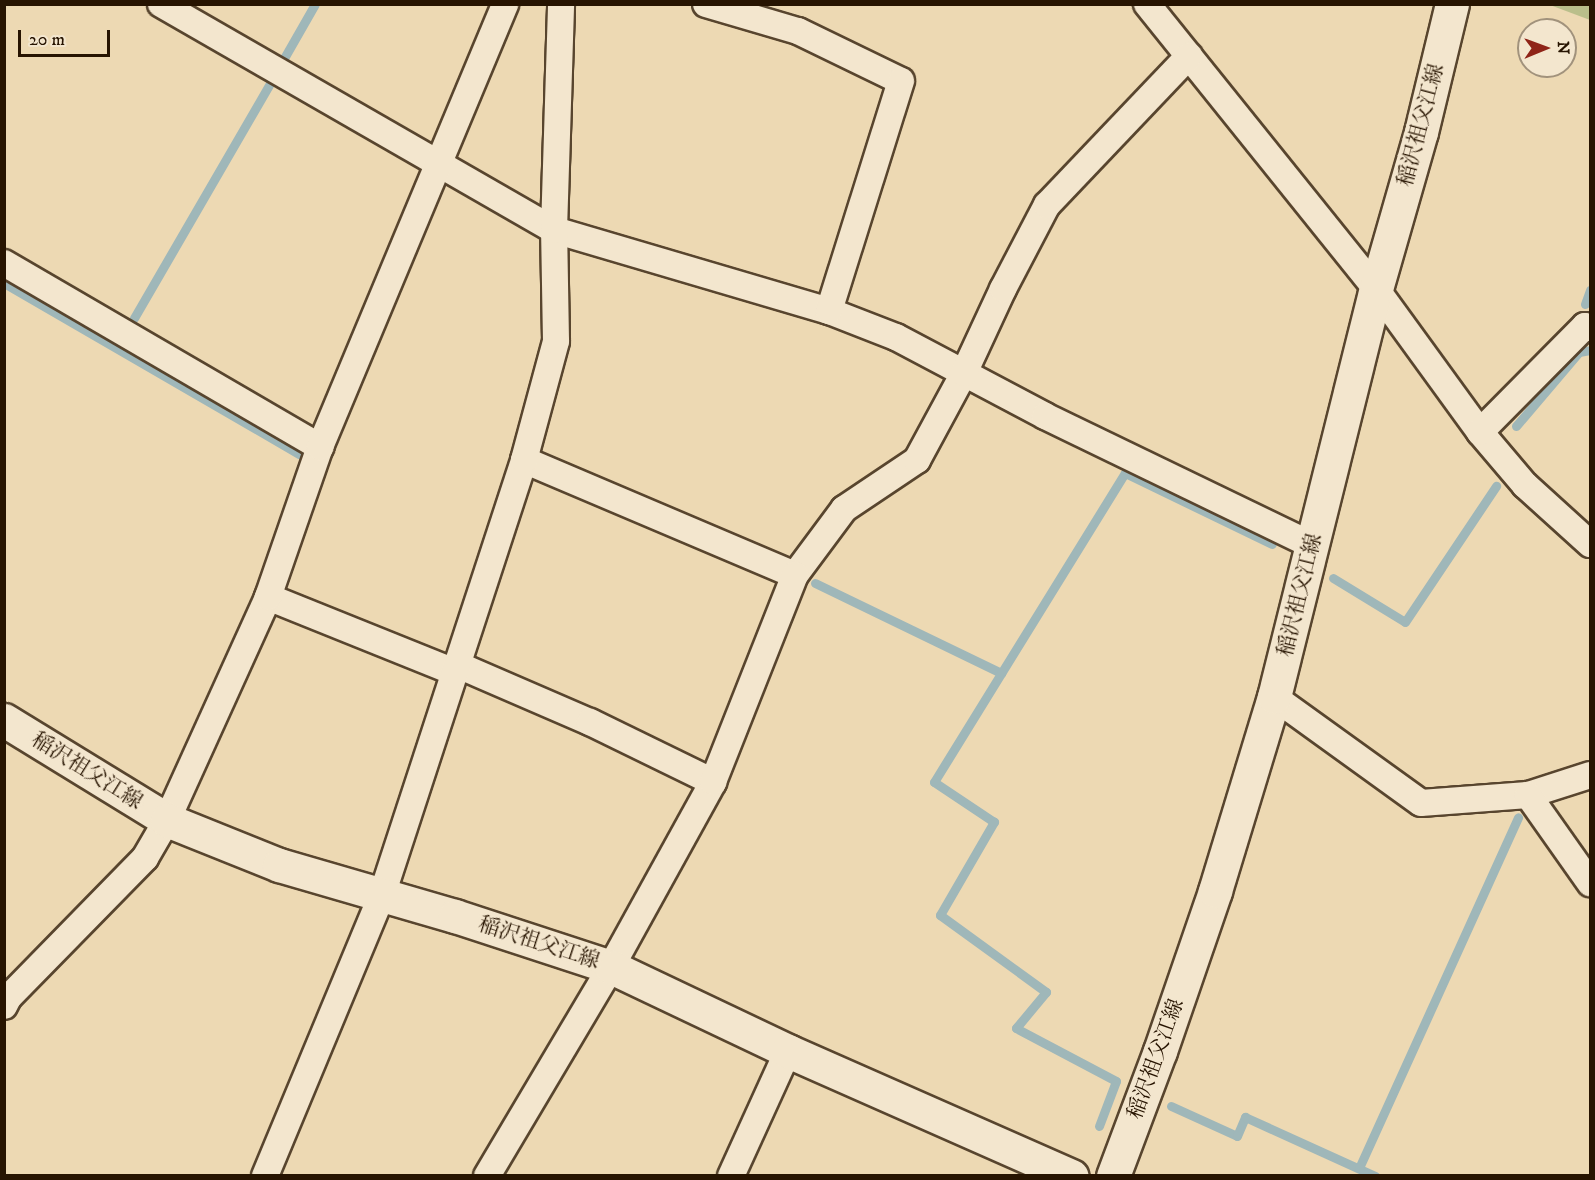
<!DOCTYPE html>
<meta charset="utf-8">
<style>
body{margin:0}
#map{position:relative;width:1595px;height:1180px;overflow:hidden;background:#edd9b3;font-family:"IM FELL DW Pica","Noto Serif JP",serif}
div>[style]{position:absolute}
.green>*{inset:0;background:#babf8b}
.stream>*{height:9px;margin:-4.5px;padding:0 4.5px;transform-origin:4.5px;border-radius:4.5px;background:#9fb7b9}
.roads{filter:drop-shadow(2px 0 #58452e) drop-shadow(-2px 0 #58452e) drop-shadow(0 2px #58452e) drop-shadow(0 -2px #58452e)}
.street>*{height:26px;margin:-13px;padding:0 13px;transform-origin:13px;border-radius:13px;background:#f3e6ce}
.secondary>*{height:33px;margin:-16.5px;padding:0 16.5px;transform-origin:16.5px;border-radius:16.5px;background:#f3e6ce}
span{translate:-50% -50%;white-space:nowrap;text-align:center;line-height:1.15;-webkit-text-stroke:5px #f3e6ce;paint-order:stroke}
.street-label{font-size:21px;color:#271401}
.frame{position:absolute;inset:0;border:6px solid #271401;pointer-events:none}
.north{position:absolute;left:1517px;top:18px;width:60px;height:60px;box-sizing:border-box;background:#f3e6ce;border:2px solid #a1927c;border-radius:50%;rotate:89deg;font-size:16px;font-weight:700;line-height:24px;text-align:center;color:#271401}
.north::after{content:'';display:block;margin:auto;width:21px;height:27px;background:#8f2418;clip-path:polygon(50% 0,100% 100%,50% 72%,0 100%)}
.scale{position:absolute;left:18px;top:30px;width:92px;height:27px;box-sizing:border-box;border:3px solid #271401;border-top:0;padding-left:8px;font-size:18px;line-height:21px;white-space:nowrap;color:#271401;-webkit-text-stroke:4px #f3e6ce;paint-order:stroke}
</style>
<div id="map">
<div class="green">
<div style="clip-path:polygon(1550px 5px,1590px 5px,1590px 20px)"></div>
</div>
<div class="stream">
<div style="left:283px;top:60px;width:64px;rotate:-60.3deg"></div>
<div style="left:4px;top:283px;width:341px;rotate:30.1deg"></div>
<div style="left:1585px;top:304px;width:15px;rotate:-70deg"></div>
<div style="left:134px;top:318px;width:269px;rotate:-59.9deg"></div>
<div style="left:1516px;top:426px;width:97px;rotate:-49.6deg"></div>
<div style="left:1579px;top:352px;width:11px;rotate:-10deg"></div>
<div style="left:1333px;top:578px;width:84px;rotate:31.4deg"></div>
<div style="left:1405px;top:622px;width:164px;rotate:-56.2deg"></div>
<div style="left:815px;top:583px;width:207px;rotate:25.8deg"></div>
<div style="left:1171px;top:1106px;width:72px;rotate:24.4deg"></div>
<div style="left:1237px;top:1136px;width:21px;rotate:-67deg"></div>
<div style="left:1245px;top:1117px;width:143px;rotate:24.4deg"></div>
<div style="left:1099px;top:1126px;width:48px;rotate:-69.3deg"></div>
<div style="left:1116px;top:1081px;width:113px;rotate:-152.1deg"></div>
<div style="left:1016px;top:1028px;width:47px;rotate:-50.2deg"></div>
<div style="left:1046px;top:992px;width:131px;rotate:-144deg"></div>
<div style="left:940px;top:915px;width:108px;rotate:-59.9deg"></div>
<div style="left:994px;top:822px;width:72px;rotate:-146.3deg"></div>
<div style="left:934px;top:782px;width:363px;rotate:-58.3deg"></div>
<div style="left:1125px;top:473px;width:163px;rotate:25.8deg"></div>
<div style="left:1359px;top:1168px;width:385px;rotate:-65.6deg"></div>
</div>
<div class="roads">
<div class="street">
<div style="left:161px;top:4px;width:453px;rotate:29.9deg"></div>
<div style="left:554px;top:230px;width:287px;rotate:16.4deg"></div>
<div style="left:829px;top:311px;width:72px;rotate:21.2deg"></div>
<div style="left:896px;top:337px;width:169px;rotate:27.9deg"></div>
<div style="left:1045px;top:416px;width:297px;rotate:25.8deg"></div>
<div style="left:706px;top:4px;width:96px;rotate:16.4deg"></div>
<div style="left:798px;top:31px;width:114px;rotate:25.9deg"></div>
<div style="left:901px;top:81px;width:241px;rotate:107.4deg"></div>
<div style="left:1147px;top:4px;width:366px;rotate:51.2deg"></div>
<div style="left:1376px;top:289px;width:177px;rotate:54deg"></div>
<div style="left:1480px;top:432px;width:70px;rotate:49.7deg"></div>
<div style="left:1525px;top:485px;width:88px;rotate:42.2deg"></div>
<div style="left:4px;top:263px;width:366px;rotate:30.2deg"></div>
<div style="left:1480px;top:432px;width:149px;rotate:-45.3deg"></div>
<div style="left:1585px;top:326px;width:5px;rotate:22deg"></div>
<div style="left:524px;top:460px;width:294px;rotate:23deg"></div>
<div style="left:795px;top:575px;width:82px;rotate:-53.4deg"></div>
<div style="left:844px;top:509px;width:88px;rotate:-33.9deg"></div>
<div style="left:917px;top:460px;width:99px;rotate:-61.6deg"></div>
<div style="left:964px;top:373px;width:93px;rotate:-65.1deg"></div>
<div style="left:1003px;top:289px;width:95px;rotate:-62.4deg"></div>
<div style="left:1047px;top:205px;width:206px;rotate:-46.4deg"></div>
<div style="left:268px;top:597px;width:201px;rotate:21.9deg"></div>
<div style="left:458px;top:665px;width:144px;rotate:23.4deg"></div>
<div style="left:590px;top:722px;width:137px;rotate:26deg"></div>
<div style="left:1274px;top:697px;width:181px;rotate:35.8deg"></div>
<div style="left:1421px;top:803px;width:107px;rotate:-4.3deg"></div>
<div style="left:1528px;top:795px;width:65px;rotate:-17.9deg"></div>
<div style="left:1528px;top:795px;width:108px;rotate:54.8deg"></div>
<div style="left:4px;top:1006px;width:9px;rotate:-63deg"></div>
<div style="left:8px;top:998px;width:196px;rotate:-45.6deg"></div>
<div style="left:145px;top:858px;width:44px;rotate:-59.9deg"></div>
<div style="left:167px;top:820px;width:245px;rotate:-65.6deg"></div>
<div style="left:268px;top:597px;width:159px;rotate:-70.9deg"></div>
<div style="left:320px;top:447px;width:480px;rotate:-67.3deg"></div>
<div style="left:265px;top:1176px;width:304px;rotate:-67.4deg"></div>
<div style="left:382px;top:895px;width:458px;rotate:-71.9deg"></div>
<div style="left:524px;top:460px;width:123px;rotate:-74.9deg"></div>
<div style="left:556px;top:341px;width:111px;rotate:-91deg"></div>
<div style="left:554px;top:230px;width:226px;rotate:-88.2deg"></div>
<div style="left:487px;top:1176px;width:243px;rotate:-59.3deg"></div>
<div style="left:611px;top:967px;width:211px;rotate:-61.1deg"></div>
<div style="left:713px;top:782px;width:223px;rotate:-68.4deg"></div>
<div style="left:731px;top:1176px;width:137px;rotate:-65.5deg"></div>
</div>
<div class="secondary">
<div style="left:4px;top:720px;width:191px;rotate:31.5deg"></div>
<div style="left:167px;top:820px;width:121px;rotate:21.9deg"></div>
<div style="left:279px;top:865px;width:183px;rotate:16.2deg"></div>
<div style="left:455px;top:916px;width:164px;rotate:18.1deg"></div>
<div style="left:611px;top:967px;width:196px;rotate:25.4deg"></div>
<div style="left:788px;top:1051px;width:310px;rotate:23.8deg"></div>
<div style="left:1113px;top:1176px;width:134px;rotate:-69.4deg"></div>
<div style="left:1160px;top:1051px;width:169px;rotate:-71deg"></div>
<div style="left:1215px;top:891px;width:203px;rotate:-73.1deg"></div>
<div style="left:1274px;top:697px;width:421px;rotate:-76deg"></div>
<div style="left:1376px;top:289px;width:163px;rotate:-74deg"></div>
<div style="left:1421px;top:132px;width:132px;rotate:-76.4deg"></div>
</div>
</div>
<div class="street-label">
<span style="left:1421px;top:125px;rotate:-75deg">稲沢祖父江線</span>
<span style="left:1300px;top:595px;rotate:-76deg">稲沢祖父江線</span>
<span style="left:87px;top:771px;rotate:32deg">稲沢祖父江線</span>
<span style="left:539px;top:943px;rotate:18deg">稲沢祖父江線</span>
<span style="left:1156px;top:1059px;rotate:-70deg">稲沢祖父江線</span>
</div>
<div class="frame"></div>
<div class="north">N</div>
<div class="scale">20 m</div>
</div>
